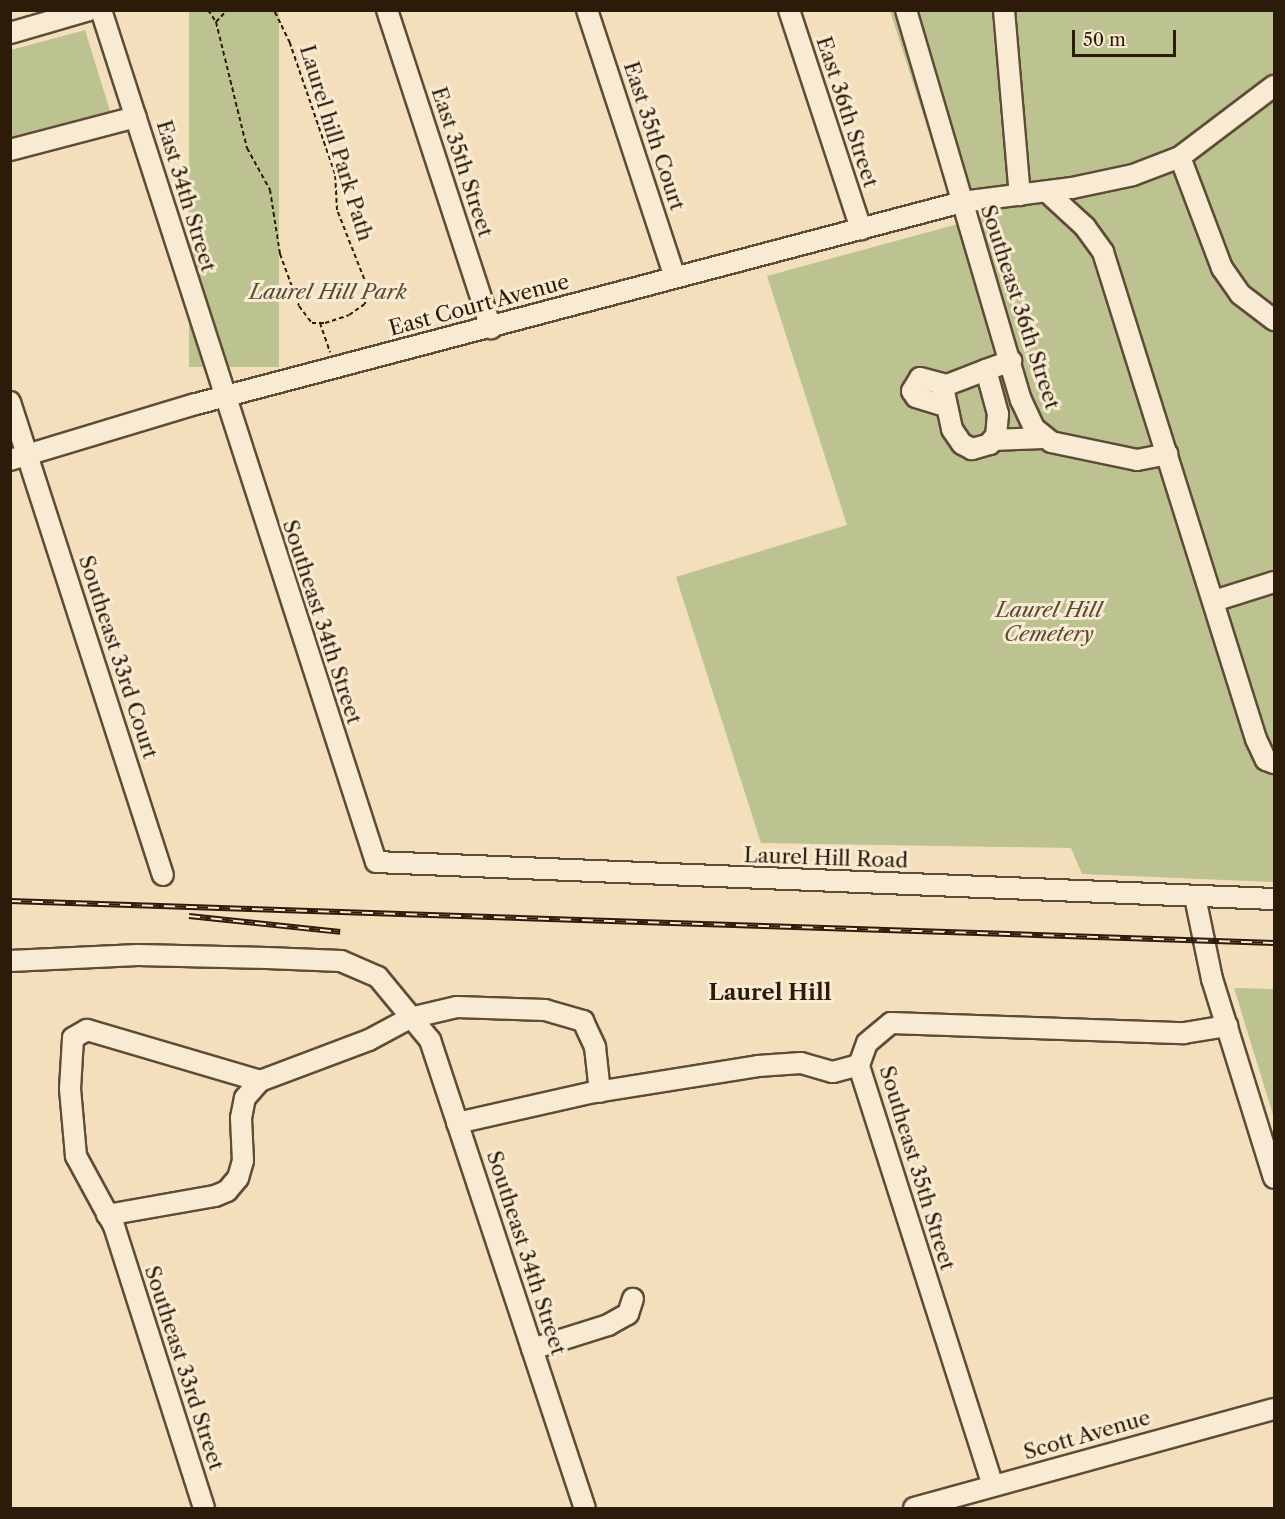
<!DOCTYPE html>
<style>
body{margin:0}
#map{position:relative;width:1285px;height:1519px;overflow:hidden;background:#f4dfbc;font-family:"Libre Caslon Text",serif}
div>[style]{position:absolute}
.green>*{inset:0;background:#bcc290;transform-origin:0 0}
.path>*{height:2px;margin-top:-1px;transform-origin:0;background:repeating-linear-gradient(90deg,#2d1b09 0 4.5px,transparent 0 7.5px)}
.roads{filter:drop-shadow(2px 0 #5f4c36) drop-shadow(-2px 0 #5f4c36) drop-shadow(0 2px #5f4c36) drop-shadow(0 -2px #5f4c36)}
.minor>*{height:20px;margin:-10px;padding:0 10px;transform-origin:10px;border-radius:10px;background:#f8ead3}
.rail>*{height:6px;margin-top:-3px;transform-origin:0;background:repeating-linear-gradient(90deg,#f8ead3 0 11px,#2d1b09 0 22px);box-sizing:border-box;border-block:2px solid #2d1b09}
span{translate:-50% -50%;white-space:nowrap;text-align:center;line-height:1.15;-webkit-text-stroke:6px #f8ead3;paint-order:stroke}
.street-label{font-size:21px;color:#2d1b09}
.park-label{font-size:21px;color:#584d32;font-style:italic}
.neighbourhood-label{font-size:22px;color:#2d1b09;font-weight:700}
.frame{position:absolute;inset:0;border:12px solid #2d1b09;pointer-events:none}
.scale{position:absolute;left:1072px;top:30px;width:104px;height:27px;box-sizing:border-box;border:3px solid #2d1b09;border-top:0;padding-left:8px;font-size:18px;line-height:21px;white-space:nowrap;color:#2d1b09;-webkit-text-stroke:4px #f8ead3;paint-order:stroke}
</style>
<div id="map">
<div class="green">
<div style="left:189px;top:11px;width:90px;height:356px"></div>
<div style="clip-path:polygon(890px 11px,1274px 11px,1274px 882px,1082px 874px,1071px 848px,761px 843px,676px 577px,847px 525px,767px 276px,958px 224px)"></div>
<div style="clip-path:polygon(85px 30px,110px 111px,11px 137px,11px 50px)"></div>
<div style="clip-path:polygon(1234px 988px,1274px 989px,1274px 1118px)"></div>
</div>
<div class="path">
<div style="left:208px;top:10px;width:14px;rotate:56deg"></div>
<div style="left:216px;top:22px;width:130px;rotate:76.2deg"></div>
<div style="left:247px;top:148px;width:48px;rotate:61.3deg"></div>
<div style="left:270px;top:190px;width:65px;rotate:81.1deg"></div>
<div style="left:280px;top:254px;width:55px;rotate:69.9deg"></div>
<div style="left:299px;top:306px;width:21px;rotate:53deg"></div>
<div style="left:312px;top:323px;width:13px"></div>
<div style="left:325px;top:323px;width:25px;rotate:-18deg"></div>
<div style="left:349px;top:315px;width:19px;rotate:-35deg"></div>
<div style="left:365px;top:304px;width:18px;rotate:-84deg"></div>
<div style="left:367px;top:286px;width:82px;rotate:-111.5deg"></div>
<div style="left:337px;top:210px;width:36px;rotate:-93deg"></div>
<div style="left:335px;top:174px;width:139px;rotate:-109deg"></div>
<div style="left:290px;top:43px;width:37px;rotate:-116deg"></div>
<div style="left:216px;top:22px;width:16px;rotate:-47deg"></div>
<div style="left:320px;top:323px;width:31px;rotate:71deg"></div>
</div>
<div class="roads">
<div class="minor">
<div style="left:101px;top:10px;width:895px;rotate:72.11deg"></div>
<div style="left:376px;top:862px;width:899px;rotate:2.36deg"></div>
<div style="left:387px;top:10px;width:335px;rotate:71.9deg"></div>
<div style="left:587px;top:10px;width:281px;rotate:71.8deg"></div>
<div style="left:789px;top:10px;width:231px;rotate:71.8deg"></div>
<div style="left:906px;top:10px;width:407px;rotate:73.6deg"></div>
<div style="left:1021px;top:400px;width:31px;rotate:65deg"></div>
<div style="left:1034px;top:428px;width:22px;rotate:39deg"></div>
<div style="left:1051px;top:442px;width:88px;rotate:11.8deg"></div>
<div style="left:1137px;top:460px;width:31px;rotate:-11deg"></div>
<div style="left:1004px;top:10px;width:186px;rotate:85.1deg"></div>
<div style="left:10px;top:33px;width:82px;rotate:-16.2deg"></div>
<div style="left:10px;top:150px;width:130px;rotate:-14.7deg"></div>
<div style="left:1180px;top:157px;width:119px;rotate:69.3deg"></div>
<div style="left:1222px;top:268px;width:32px;rotate:55deg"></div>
<div style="left:1240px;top:294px;width:43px;rotate:37.4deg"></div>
<div style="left:1047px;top:192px;width:52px;rotate:42.6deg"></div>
<div style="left:1085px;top:227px;width:31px;rotate:54deg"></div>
<div style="left:1103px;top:252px;width:510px;rotate:72.56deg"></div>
<div style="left:1256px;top:739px;width:23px;rotate:65deg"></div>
<div style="left:1266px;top:760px;width:9px;rotate:21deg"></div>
<div style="left:986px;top:370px;width:46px;rotate:74.7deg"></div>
<div style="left:998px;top:414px;width:22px;rotate:95deg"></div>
<div style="left:996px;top:436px;width:10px;rotate:127deg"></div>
<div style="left:990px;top:444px;width:19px;rotate:164deg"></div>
<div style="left:972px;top:449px;width:11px;rotate:-153deg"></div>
<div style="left:962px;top:444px;width:18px;rotate:-124deg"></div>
<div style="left:952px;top:429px;width:43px;rotate:-102.1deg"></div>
<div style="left:943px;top:387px;width:4px;rotate:-27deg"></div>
<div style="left:947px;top:385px;width:42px;rotate:-21deg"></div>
<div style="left:986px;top:370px;width:27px;rotate:-20deg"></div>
<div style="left:10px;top:402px;width:497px;rotate:72.1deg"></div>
<div style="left:945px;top:406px;width:30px;rotate:-163deg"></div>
<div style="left:916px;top:397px;width:7px;rotate:-124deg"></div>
<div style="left:912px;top:391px;width:15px;rotate:-58deg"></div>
<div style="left:920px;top:378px;width:28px;rotate:15deg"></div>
<div style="left:992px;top:440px;width:51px;rotate:-2.2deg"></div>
<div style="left:10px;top:460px;width:194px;rotate:-16.8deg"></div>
<div style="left:196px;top:404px;width:792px;rotate:-14.77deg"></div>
<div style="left:962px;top:202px;width:111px;rotate:-7.3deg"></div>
<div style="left:1072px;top:188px;width:62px;rotate:-12deg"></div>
<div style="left:1133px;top:175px;width:50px;rotate:-21deg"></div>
<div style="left:1180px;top:157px;width:118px;rotate:-37.1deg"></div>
<div style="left:1214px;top:601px;width:63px;rotate:-17.6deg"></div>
<div style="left:1195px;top:897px;width:84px;rotate:78.3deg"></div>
<div style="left:1212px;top:979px;width:208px;rotate:72.7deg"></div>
<div style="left:10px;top:961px;width:128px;rotate:-2.7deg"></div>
<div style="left:138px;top:955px;width:129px;rotate:1.3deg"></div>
<div style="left:267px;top:958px;width:74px;rotate:2.3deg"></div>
<div style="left:341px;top:961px;width:40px;rotate:23.4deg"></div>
<div style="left:378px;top:977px;width:82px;rotate:50.5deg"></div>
<div style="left:430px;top:1040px;width:493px;rotate:71.7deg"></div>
<div style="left:457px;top:1123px;width:136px;rotate:-12.7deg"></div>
<div style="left:590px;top:1093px;width:170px;rotate:-9.1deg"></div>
<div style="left:758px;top:1066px;width:43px;rotate:-4deg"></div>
<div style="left:801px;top:1063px;width:33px;rotate:16deg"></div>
<div style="left:833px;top:1072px;width:27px;rotate:-15deg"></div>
<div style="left:107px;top:1215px;width:110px;rotate:-10deg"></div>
<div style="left:215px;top:1196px;width:13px;rotate:-23deg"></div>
<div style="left:227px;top:1191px;width:17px;rotate:-50deg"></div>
<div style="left:238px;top:1178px;width:18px;rotate:-74deg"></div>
<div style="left:243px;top:1161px;width:43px;rotate:-92.7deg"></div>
<div style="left:241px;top:1118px;width:20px;rotate:-79deg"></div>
<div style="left:245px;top:1098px;width:23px;rotate:-49deg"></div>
<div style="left:260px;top:1081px;width:116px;rotate:-20.6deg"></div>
<div style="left:369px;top:1040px;width:47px;rotate:-28.2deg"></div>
<div style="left:410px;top:1018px;width:48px;rotate:-13.2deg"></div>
<div style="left:457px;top:1007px;width:88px;rotate:2deg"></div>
<div style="left:545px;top:1010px;width:40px;rotate:16deg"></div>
<div style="left:583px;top:1021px;width:29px;rotate:65deg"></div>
<div style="left:595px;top:1047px;width:45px;rotate:83.7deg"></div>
<div style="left:532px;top:1349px;width:80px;rotate:-17.5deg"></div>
<div style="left:608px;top:1325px;width:23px;rotate:-29deg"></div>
<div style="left:628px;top:1314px;width:16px;rotate:-72deg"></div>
<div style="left:993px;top:1486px;width:442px;rotate:-107.7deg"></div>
<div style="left:859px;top:1065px;width:23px;rotate:-70deg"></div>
<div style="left:867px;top:1043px;width:31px;rotate:-40deg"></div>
<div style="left:891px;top:1023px;width:293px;rotate:2deg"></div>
<div style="left:1184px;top:1033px;width:44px;rotate:-9.2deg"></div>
<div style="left:204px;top:1508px;width:296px;rotate:-107.7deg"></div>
<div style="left:114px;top:1226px;width:80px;rotate:-118.5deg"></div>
<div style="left:76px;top:1156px;width:67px;rotate:-95.1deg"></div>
<div style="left:70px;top:1089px;width:51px;rotate:-86.6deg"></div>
<div style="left:73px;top:1038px;width:16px;rotate:-30deg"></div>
<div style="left:87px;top:1030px;width:180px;rotate:16.4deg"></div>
<div style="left:914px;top:1508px;width:373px;rotate:-15.4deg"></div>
</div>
</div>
<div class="rail">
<div style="left:10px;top:901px;width:1265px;rotate:1.9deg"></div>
<div style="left:189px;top:916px;width:152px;rotate:6deg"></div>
</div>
<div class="street-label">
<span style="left:847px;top:112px;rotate:72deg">East 36th Street</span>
<span style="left:654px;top:136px;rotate:72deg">East 35th Court</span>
<span style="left:336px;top:143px;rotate:73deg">Laurel hill Park Path</span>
<span style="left:462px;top:162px;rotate:72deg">East 35th Street</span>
<span style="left:186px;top:196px;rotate:73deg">East 34th Street</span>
<span style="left:479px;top:305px;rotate:-15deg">East Court Avenue</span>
<span style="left:1020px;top:307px;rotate:72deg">Southeast 36th Street</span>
<span style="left:322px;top:622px;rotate:72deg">Southeast 34th Street</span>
<span style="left:118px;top:657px;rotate:72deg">Southeast 33rd Court</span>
<span style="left:826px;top:858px;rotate:2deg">Laurel Hill Road</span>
<span style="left:917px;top:1168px;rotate:73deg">Southeast 35th Street</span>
<span style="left:526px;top:1253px;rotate:72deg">Southeast 34th Street</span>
<span style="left:184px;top:1368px;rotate:72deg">Southeast 33rd Street</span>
<span style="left:1087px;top:1435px;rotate:-16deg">Scott Avenue</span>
</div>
<div class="park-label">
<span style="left:328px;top:292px">Laurel Hill Park</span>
<span style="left:1049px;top:622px">Laurel Hill<br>Cemetery</span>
</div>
<div class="neighbourhood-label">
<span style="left:770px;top:993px">Laurel Hill</span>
</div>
<div class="frame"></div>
<div class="scale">50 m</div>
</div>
